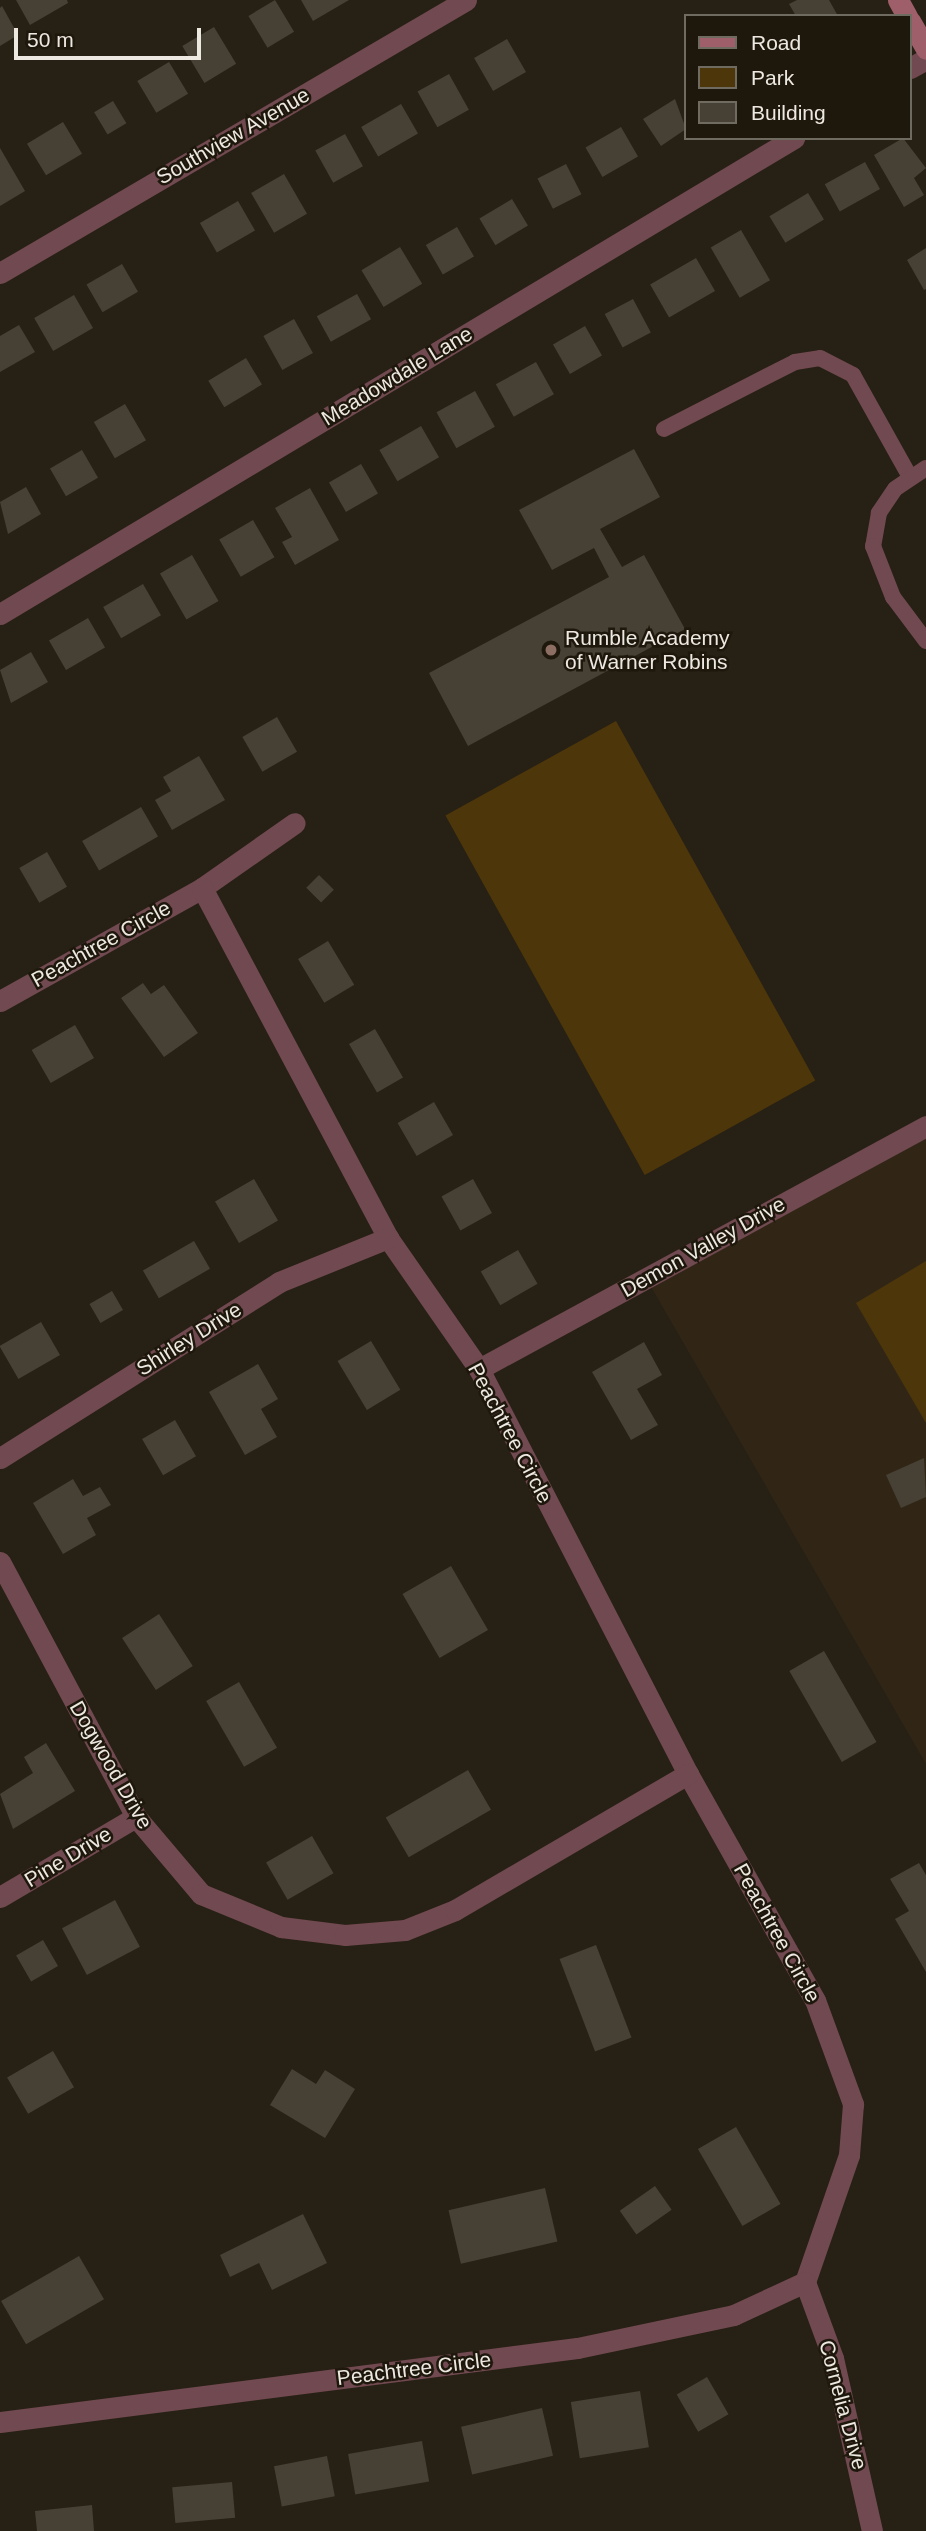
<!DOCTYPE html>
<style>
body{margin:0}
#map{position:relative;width:926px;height:2531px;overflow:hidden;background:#272015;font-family:Arial,sans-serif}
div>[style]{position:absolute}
.built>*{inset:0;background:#312616}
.green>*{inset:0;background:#4d360a;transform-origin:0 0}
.building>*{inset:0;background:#474034;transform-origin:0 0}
.lane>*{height:16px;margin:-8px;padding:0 8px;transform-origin:8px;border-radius:8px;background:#714950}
.street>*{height:21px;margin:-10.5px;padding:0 10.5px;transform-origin:10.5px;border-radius:10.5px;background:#714950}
.secondary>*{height:21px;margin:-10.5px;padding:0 10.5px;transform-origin:10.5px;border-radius:10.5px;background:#9e5f6a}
.dots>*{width:19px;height:19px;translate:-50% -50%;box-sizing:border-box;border:4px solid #1d170c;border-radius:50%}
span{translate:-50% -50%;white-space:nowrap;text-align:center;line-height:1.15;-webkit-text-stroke:5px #1d170c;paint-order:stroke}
.street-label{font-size:21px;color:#ede8e1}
.poi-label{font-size:21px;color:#ede8e1}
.left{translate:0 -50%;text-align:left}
.legend{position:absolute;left:684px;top:14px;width:228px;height:126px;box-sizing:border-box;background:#1d170c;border:2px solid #706b61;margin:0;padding:9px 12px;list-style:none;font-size:21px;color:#ede8e1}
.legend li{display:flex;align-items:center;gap:14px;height:35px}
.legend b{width:35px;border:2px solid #706b61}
.scale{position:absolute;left:14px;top:28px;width:187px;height:32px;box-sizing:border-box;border:4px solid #ede8e1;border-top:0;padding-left:9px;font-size:21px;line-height:24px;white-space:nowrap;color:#ede8e1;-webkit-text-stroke:5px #1d170c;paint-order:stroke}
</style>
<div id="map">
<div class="built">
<div style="clip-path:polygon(926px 1126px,926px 1764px,646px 1278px)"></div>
</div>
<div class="green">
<div style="left:616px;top:721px;width:411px;height:195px;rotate:61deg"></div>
<div style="clip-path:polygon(926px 1261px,926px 1423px,856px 1303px)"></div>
</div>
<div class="building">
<div style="clip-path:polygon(16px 0,67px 0,68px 3px,30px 25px)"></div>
<div style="left:275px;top:0;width:37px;height:31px;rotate:59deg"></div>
<div style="clip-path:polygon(301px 0,349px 0,313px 21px)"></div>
<div style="clip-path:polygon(797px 0,829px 0,838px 16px,796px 16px,789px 4px)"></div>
<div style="clip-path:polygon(2px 6px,18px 35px,0 46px,0 8px)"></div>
<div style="left:214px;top:27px;width:43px;height:37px;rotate:59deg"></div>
<div style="left:507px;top:39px;width:38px;height:38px;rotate:60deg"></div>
<div style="left:169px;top:62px;width:37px;height:37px;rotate:59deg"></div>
<div style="left:449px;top:74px;width:41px;height:36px;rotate:61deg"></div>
<div style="clip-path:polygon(675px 99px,686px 129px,661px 146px,643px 119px)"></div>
<div style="left:113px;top:101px;width:26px;height:22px;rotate:59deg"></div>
<div style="left:401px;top:104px;width:34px;height:46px;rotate:60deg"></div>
<div style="left:63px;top:122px;width:37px;height:42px;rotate:59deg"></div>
<div style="left:621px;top:127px;width:34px;height:41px;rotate:60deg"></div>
<div style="left:345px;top:134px;width:37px;height:34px;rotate:61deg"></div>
<div style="clip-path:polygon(903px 138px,926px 168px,914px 178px,924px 195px,904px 207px,874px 155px)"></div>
<div style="clip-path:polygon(0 148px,25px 191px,0 206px)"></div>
<div style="left:865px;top:162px;width:31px;height:46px;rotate:61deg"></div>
<div style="left:566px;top:164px;width:34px;height:32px;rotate:63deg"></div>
<div style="left:284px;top:174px;width:46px;height:38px;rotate:60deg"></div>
<div style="left:808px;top:193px;width:31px;height:45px;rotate:59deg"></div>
<div style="left:512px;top:199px;width:31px;height:38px;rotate:59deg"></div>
<div style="left:238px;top:201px;width:34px;height:44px;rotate:60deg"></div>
<div style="left:457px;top:227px;width:34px;height:36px;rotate:60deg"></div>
<div style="left:741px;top:230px;width:58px;height:35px;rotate:60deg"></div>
<div style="left:400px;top:247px;width:43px;height:45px;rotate:59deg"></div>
<div style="clip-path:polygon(926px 248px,926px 289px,924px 290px,907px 260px)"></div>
<div style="left:696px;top:258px;width:38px;height:53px;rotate:60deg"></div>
<div style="left:122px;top:264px;width:32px;height:41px;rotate:60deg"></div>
<div style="left:357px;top:294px;width:29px;height:46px;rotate:61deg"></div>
<div style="left:74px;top:295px;width:38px;height:46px;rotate:60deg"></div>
<div style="left:633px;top:299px;width:38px;height:32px;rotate:62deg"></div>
<div style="left:294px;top:319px;width:39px;height:35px;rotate:61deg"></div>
<div style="clip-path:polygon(19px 325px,35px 352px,0 372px,0 336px)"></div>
<div style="left:585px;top:326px;width:34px;height:37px;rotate:60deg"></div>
<div style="left:246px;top:358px;width:31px;height:44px;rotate:59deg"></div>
<div style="left:536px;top:362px;width:37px;height:46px;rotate:61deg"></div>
<div style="left:475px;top:391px;width:41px;height:44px;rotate:61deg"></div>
<div style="left:125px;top:404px;width:42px;height:36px;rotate:60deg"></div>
<div style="left:421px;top:426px;width:36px;height:48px;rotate:60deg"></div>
<div style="clip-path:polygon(634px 449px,660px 497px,600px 529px,622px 567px,644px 555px,685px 629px,468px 746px,429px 673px,609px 577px,594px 548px,552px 570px,519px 510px)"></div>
<div style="left:82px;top:450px;width:32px;height:37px;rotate:60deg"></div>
<div style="left:361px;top:464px;width:34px;height:37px;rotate:60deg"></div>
<div style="clip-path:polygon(26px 487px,41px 514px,8px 534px,0 502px)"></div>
<div style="clip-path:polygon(310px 488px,339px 540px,295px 565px,282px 542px,292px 537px,275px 508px)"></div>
<div style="left:253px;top:520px;width:43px;height:39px;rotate:60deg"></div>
<div style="left:192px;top:555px;width:53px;height:37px;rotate:60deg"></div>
<div style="left:143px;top:584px;width:36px;height:46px;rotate:60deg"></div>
<div style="left:88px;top:618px;width:34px;height:45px;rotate:60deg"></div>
<div style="clip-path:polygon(31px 652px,48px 682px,11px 703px,0 670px)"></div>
<div style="left:277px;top:717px;width:40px;height:40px;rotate:60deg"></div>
<div style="clip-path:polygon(199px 756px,225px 800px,172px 830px,155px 800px,171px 791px,163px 777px)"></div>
<div style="left:141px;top:807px;width:34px;height:68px;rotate:60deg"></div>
<div style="left:47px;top:852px;width:40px;height:32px;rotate:60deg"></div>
<div style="left:319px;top:875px;width:21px;height:18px;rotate:45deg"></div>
<div style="left:328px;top:941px;width:51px;height:35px;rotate:59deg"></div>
<div style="clip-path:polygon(143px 983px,151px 994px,164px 985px,198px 1033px,164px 1057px,121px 998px)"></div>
<div style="left:75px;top:1025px;width:38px;height:50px;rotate:60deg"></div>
<div style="left:375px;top:1029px;width:56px;height:30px;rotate:60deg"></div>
<div style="left:434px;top:1102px;width:38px;height:42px;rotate:60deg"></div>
<div style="left:254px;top:1179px;width:48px;height:45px;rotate:60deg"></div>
<div style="left:473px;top:1179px;width:39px;height:36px;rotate:61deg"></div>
<div style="left:194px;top:1241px;width:32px;height:59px;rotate:60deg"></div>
<div style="left:518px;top:1250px;width:39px;height:43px;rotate:60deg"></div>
<div style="left:112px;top:1291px;width:22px;height:26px;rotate:60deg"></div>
<div style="left:41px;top:1322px;width:38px;height:48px;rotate:60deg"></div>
<div style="left:371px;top:1341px;width:57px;height:39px;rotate:59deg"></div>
<div style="clip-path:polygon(644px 1342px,662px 1375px,637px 1389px,658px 1425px,631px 1440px,592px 1372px)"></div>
<div style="clip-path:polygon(258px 1364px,278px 1399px,261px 1409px,277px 1437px,245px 1455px,209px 1392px)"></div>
<div style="left:175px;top:1420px;width:42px;height:38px;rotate:60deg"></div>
<div style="clip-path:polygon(924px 1458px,926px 1497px,901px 1508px,886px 1475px)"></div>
<div style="clip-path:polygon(73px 1479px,83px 1496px,100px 1487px,111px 1505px,87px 1518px,96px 1535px,63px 1554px,33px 1503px)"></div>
<div style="left:451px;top:1566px;width:74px;height:56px;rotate:60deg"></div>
<div style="left:159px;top:1614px;width:62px;height:44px;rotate:57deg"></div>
<div style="left:824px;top:1651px;width:105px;height:40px;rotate:60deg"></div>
<div style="left:239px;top:1682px;width:76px;height:38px;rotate:60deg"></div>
<div style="clip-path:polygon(46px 1743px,75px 1791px,13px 1829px,0 1794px,33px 1773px,24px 1757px)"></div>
<div style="left:468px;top:1770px;width:46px;height:95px;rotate:60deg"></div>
<div style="left:312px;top:1836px;width:43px;height:53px;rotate:60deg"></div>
<div style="clip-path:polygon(919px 1863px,926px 1875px,926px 1972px,895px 1919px,909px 1911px,890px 1879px)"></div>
<div style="left:115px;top:1900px;width:53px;height:60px;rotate:62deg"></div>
<div style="left:43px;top:1940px;width:30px;height:31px;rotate:60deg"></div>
<div style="left:596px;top:1945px;width:99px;height:39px;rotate:69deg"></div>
<div style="left:53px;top:2051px;width:42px;height:53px;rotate:60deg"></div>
<div style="clip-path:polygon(292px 2069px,316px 2084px,325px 2070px,355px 2089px,325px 2138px,270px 2105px)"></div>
<div style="left:736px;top:2127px;width:89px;height:44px;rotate:60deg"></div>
<div style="left:655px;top:2186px;width:29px;height:43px;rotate:55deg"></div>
<div style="left:545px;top:2188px;width:55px;height:99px;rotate:77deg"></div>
<div style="clip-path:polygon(303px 2214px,327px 2263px,272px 2290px,259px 2263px,230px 2277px,220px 2255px)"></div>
<div style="left:79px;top:2256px;width:50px;height:90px;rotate:60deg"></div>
<div style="left:707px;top:2377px;width:43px;height:35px;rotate:60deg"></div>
<div style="left:640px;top:2391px;width:57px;height:70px;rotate:81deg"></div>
<div style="left:542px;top:2408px;width:49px;height:83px;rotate:77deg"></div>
<div style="left:422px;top:2441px;width:41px;height:75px;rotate:80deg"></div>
<div style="left:327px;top:2456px;width:41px;height:54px;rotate:79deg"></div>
<div style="left:232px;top:2482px;width:36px;height:60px;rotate:85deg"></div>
<div style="clip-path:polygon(92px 2505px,94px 2531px,37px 2531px,35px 2511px)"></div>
</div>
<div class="lane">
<div style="left:664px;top:429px;width:147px;rotate:-27.1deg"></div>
<div style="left:795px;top:362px;width:25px;rotate:-9deg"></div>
<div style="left:820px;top:358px;width:37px;rotate:27deg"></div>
<div style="left:853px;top:375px;width:117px;rotate:60.8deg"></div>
<div style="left:926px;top:468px;width:37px;rotate:146deg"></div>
<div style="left:895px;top:489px;width:29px;rotate:124deg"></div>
<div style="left:879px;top:513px;width:34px;rotate:100deg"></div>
<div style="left:873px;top:546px;width:55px;rotate:68.6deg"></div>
<div style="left:893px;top:597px;width:55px;rotate:53.1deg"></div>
</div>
<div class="street">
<div style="left:910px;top:68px;width:18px;rotate:-29deg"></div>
<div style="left:0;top:273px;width:540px;rotate:-30.36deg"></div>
<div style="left:0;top:614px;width:926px;rotate:-30.94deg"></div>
<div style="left:202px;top:888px;width:113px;rotate:-35deg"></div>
<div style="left:0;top:1001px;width:231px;rotate:-29.2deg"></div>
<div style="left:202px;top:888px;width:396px;rotate:62deg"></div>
<div style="left:388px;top:1238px;width:160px;rotate:55.2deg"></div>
<div style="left:479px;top:1369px;width:456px;rotate:62.7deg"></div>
<div style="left:688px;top:1774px;width:259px;rotate:60.7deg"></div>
<div style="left:815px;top:2000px;width:111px;rotate:69.9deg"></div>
<div style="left:853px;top:2104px;width:51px;rotate:94.5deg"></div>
<div style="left:849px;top:2155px;width:134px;rotate:109.1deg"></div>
<div style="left:805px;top:2282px;width:78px;rotate:155.1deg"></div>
<div style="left:734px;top:2315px;width:160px;rotate:168.1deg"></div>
<div style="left:577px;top:2348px;width:582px;rotate:172.69deg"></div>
<div style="left:479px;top:1369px;width:509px;rotate:-28.53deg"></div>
<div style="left:0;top:1458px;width:330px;rotate:-32.2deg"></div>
<div style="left:279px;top:1282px;width:118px;rotate:-22deg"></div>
<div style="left:0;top:1562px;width:289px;rotate:61.9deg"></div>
<div style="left:136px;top:1817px;width:101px;rotate:49.8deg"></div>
<div style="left:201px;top:1894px;width:87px;rotate:22.4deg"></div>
<div style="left:281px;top:1927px;width:64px;rotate:7.1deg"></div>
<div style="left:345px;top:1935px;width:60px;rotate:-4.8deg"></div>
<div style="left:405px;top:1930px;width:54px;rotate:-21.8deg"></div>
<div style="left:455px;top:1910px;width:270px;rotate:-30.3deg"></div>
<div style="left:0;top:1897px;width:158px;rotate:-30.5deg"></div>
<div style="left:805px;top:2282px;width:81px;rotate:69.8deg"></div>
<div style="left:833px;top:2358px;width:177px;rotate:77.3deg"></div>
</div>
<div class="secondary">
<div style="left:898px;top:0;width:18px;rotate:61deg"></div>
<div style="left:910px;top:21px;width:32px;rotate:60deg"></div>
</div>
<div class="dots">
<div style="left:551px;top:650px;background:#8d6e63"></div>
</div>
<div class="street-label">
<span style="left:233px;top:136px;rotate:-30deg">Southview Avenue</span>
<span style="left:397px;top:376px;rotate:-31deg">Meadowdale Lane</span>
<span style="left:101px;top:944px;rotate:-29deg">Peachtree Circle</span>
<span style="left:703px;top:1247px;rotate:-29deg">Demon Valley Drive</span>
<span style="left:189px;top:1339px;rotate:-32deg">Shirley Drive</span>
<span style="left:510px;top:1433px;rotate:62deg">Peachtree Circle</span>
<span style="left:111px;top:1765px;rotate:60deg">Dogwood Drive</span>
<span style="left:68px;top:1857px;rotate:-31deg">Pine Drive</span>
<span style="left:777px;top:1933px;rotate:61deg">Peachtree Circle</span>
<span style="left:414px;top:2369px;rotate:-7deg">Peachtree Circle</span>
<span style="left:843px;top:2405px;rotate:75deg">Cornelia Drive</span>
</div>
<div class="poi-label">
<span class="left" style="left:565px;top:650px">Rumble Academy<br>of Warner Robins</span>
</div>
<ul class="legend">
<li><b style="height:9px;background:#9e5f6a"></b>Road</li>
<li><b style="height:19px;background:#4d360a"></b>Park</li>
<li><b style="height:19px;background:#474034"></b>Building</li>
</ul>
<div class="scale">50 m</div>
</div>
